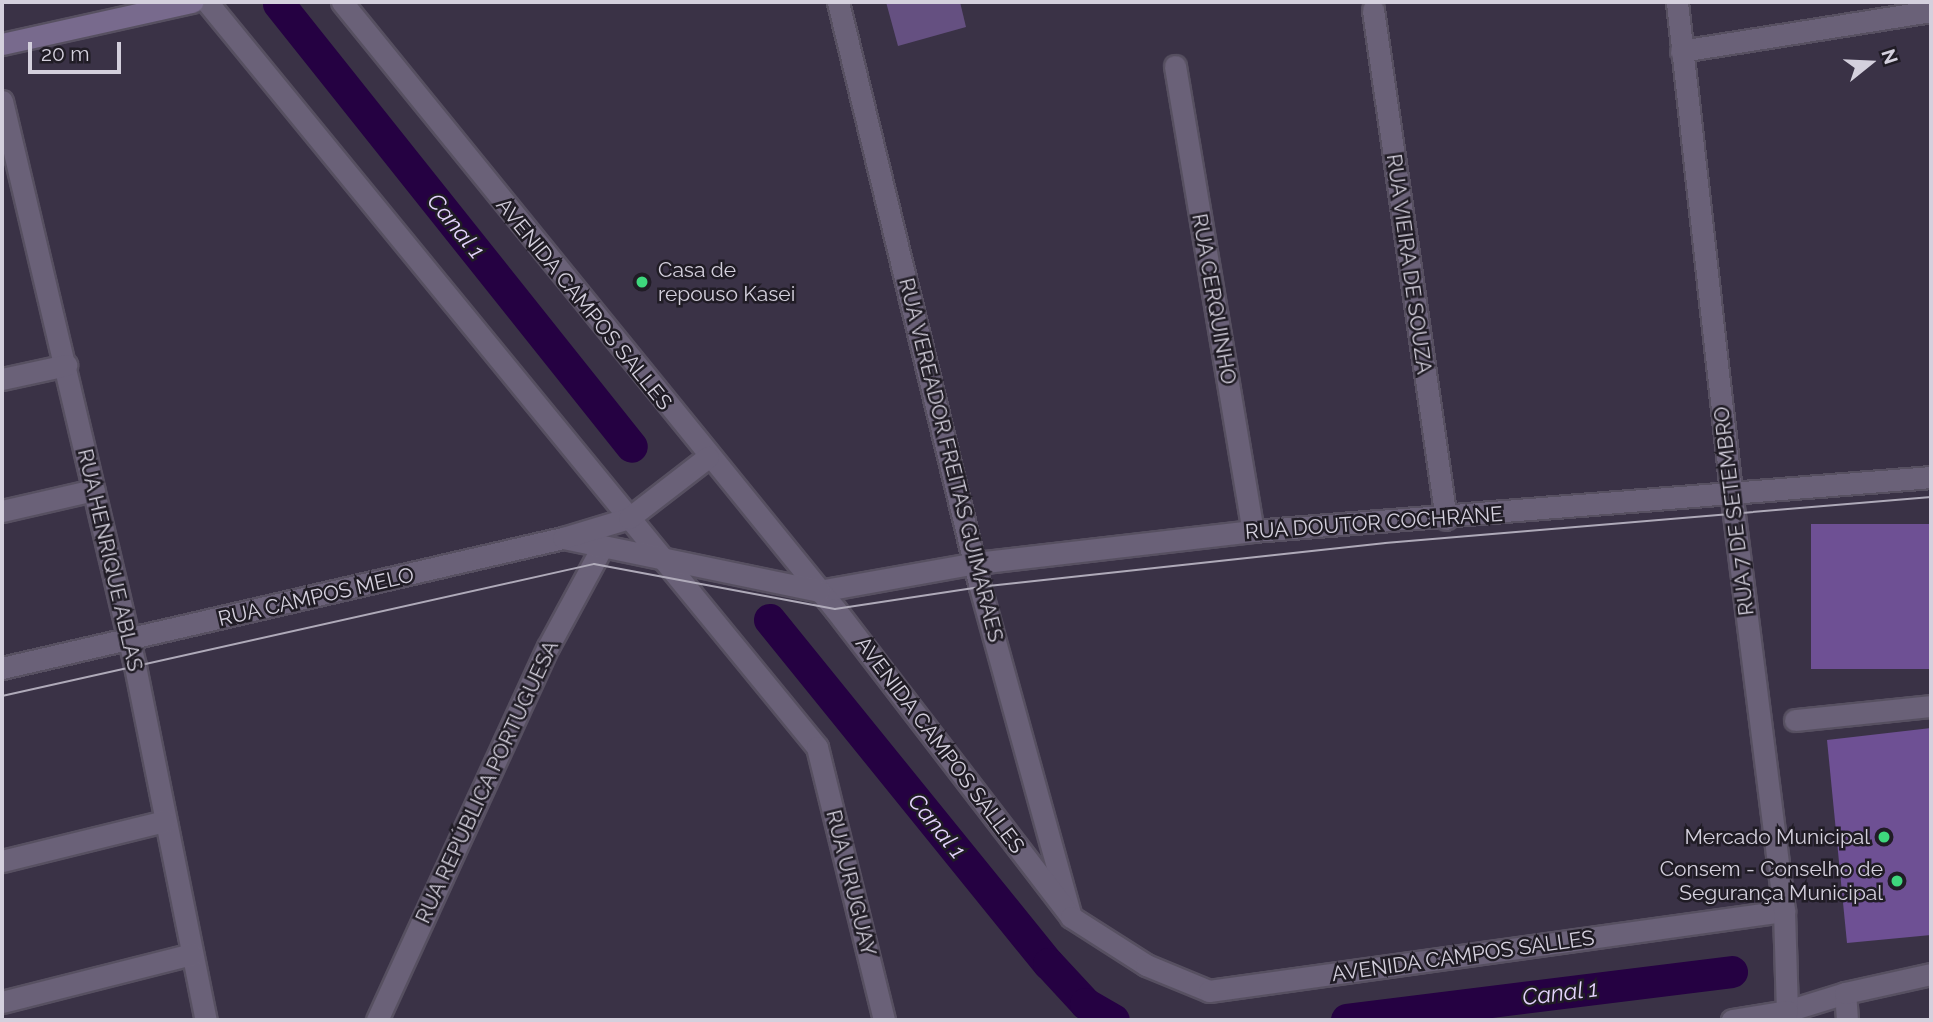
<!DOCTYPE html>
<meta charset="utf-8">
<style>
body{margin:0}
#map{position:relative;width:1933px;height:1022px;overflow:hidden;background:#3a3246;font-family:Raleway,sans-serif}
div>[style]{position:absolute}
.green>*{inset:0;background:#655081}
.canal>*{height:32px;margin:-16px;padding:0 16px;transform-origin:16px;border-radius:16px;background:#250142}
.building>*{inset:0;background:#6e5094;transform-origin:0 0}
.roads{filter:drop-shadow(2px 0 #575061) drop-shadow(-2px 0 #575061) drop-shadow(0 2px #575061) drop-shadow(0 -2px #575061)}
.minor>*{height:21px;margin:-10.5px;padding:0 10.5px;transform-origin:10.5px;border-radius:10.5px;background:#6a6178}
.tertiary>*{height:21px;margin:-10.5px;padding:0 10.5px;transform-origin:10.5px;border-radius:10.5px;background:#6a6178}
.secondary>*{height:21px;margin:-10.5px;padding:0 10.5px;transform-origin:10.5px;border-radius:10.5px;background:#786a8d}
.tram>*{height:2px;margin:-1px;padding:0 1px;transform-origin:1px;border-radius:1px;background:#afaab9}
.dots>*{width:19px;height:19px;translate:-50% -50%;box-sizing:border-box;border:4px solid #201c25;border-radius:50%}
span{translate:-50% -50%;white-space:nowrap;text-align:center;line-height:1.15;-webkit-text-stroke:5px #201c25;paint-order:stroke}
.street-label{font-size:21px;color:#d4d0dd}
.poi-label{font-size:21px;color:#d4d0dd}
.left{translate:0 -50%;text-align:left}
.right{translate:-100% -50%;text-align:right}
.water-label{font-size:23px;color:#e4d4fc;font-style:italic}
.frame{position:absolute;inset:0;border:4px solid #d4d0dd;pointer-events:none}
.north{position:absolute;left:1835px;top:28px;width:70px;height:70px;-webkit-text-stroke:5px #201c25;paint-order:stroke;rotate:72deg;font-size:19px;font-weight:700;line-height:28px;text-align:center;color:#d4d0dd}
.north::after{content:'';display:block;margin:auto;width:24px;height:32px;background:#d4d0dd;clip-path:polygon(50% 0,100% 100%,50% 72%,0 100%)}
.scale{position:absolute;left:28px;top:42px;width:93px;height:32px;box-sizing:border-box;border:4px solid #d4d0dd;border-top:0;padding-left:9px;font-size:21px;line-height:24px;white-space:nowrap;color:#d4d0dd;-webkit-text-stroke:5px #201c25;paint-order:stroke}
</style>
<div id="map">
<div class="green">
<div style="clip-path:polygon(886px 2px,960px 2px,966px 27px,898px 46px)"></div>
</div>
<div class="canal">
<div style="left:279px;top:4px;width:566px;rotate:51.45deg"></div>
<div style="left:770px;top:620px;width:443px;rotate:51deg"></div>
<div style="left:1049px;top:964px;width:54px;rotate:47.2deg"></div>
<div style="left:1086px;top:1004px;width:32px;rotate:30deg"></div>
<div style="left:1347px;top:1020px;width:388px;rotate:-7.1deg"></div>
</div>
<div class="building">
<div style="left:1931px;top:524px;width:145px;height:120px;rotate:90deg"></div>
<div style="clip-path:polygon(1931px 728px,1931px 935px,1847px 943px,1827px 740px)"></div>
</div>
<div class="roads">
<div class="minor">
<div style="left:838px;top:2px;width:602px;rotate:76.36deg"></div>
<div style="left:980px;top:587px;width:342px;rotate:74.6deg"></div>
<div style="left:1373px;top:10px;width:514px;rotate:81.84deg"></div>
<div style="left:1681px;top:51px;width:253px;rotate:-9.1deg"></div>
<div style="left:1175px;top:66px;width:471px;rotate:80.5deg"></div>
<div style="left:2px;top:101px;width:580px;rotate:76.75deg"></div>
<div style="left:135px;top:666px;width:361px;rotate:78.7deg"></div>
<div style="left:2px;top:379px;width:66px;rotate:-12.3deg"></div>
<div style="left:2px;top:511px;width:94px;rotate:-12.9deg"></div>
<div style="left:819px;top:591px;width:159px;rotate:-10.1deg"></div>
<div style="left:976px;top:563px;width:279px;rotate:-6.6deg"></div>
<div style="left:1253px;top:531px;width:680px;rotate:-4.55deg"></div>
<div style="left:1795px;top:720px;width:137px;rotate:-5.9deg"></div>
<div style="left:2px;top:861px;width:168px;rotate:-13.8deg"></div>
<div style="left:2px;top:1002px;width:196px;rotate:-14.2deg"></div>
<div style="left:377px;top:1020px;width:410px;rotate:-65.4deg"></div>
<div style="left:548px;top:647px;width:114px;rotate:-61.6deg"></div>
<div style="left:1787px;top:1020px;width:9px;rotate:-90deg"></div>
<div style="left:1787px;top:1011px;width:61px;rotate:-17.2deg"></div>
<div style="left:1847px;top:1020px;width:27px;rotate:-94deg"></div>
<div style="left:1845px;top:993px;width:88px;rotate:-12.5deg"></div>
</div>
<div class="tertiary">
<div style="left:207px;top:2px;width:963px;rotate:50.69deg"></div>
<div style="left:817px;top:747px;width:281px;rotate:76.2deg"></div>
<div style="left:342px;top:2px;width:782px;rotate:50.92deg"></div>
<div style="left:835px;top:609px;width:388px;rotate:52.5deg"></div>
<div style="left:1071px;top:917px;width:89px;rotate:32.6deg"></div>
<div style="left:1146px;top:965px;width:68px;rotate:22.4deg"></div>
<div style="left:1209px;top:991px;width:581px;rotate:-7.92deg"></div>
<div style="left:1677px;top:2px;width:492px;rotate:83.7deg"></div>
<div style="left:1731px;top:491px;width:423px;rotate:82.8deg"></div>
<div style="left:1784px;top:911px;width:100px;rotate:88.3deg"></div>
<div style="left:1787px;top:1011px;width:56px;rotate:170.7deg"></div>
<div style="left:564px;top:538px;width:260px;rotate:11.7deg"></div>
<div style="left:2px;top:668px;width:576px;rotate:-13.05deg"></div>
<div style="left:563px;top:538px;width:69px;rotate:-16.9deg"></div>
<div style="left:629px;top:518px;width:100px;rotate:-37.7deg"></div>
</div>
<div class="secondary">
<div style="left:2px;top:44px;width:195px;rotate:-12.5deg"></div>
</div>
</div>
<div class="tram">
<div style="left:2px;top:696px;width:607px;rotate:-12.57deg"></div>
<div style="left:594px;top:564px;width:245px;rotate:10.6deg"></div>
<div style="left:835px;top:609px;width:147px;rotate:-8.6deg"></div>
<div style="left:980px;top:587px;width:407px;rotate:-6.2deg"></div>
<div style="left:1385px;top:543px;width:548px;rotate:-4.82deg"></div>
</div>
<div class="dots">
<div style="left:642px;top:282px;background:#3ed77d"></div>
<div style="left:1884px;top:837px;background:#3ed77d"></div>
<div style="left:1897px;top:881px;background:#3ed77d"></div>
</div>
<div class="street-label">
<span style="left:1409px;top:264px;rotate:82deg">RUA VIEIRA DE SOUZA</span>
<span style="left:1214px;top:299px;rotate:80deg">RUA CERQUINHO</span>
<span style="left:584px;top:304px;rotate:51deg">AVENIDA CAMPOS SALLES</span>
<span style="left:951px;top:460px;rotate:76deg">RUA VEREADOR FREITAS GUIMARAES</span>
<span style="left:1734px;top:511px;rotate:-97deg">RUA 7 DE SETEMBRO</span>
<span style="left:1374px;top:523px;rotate:-4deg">RUA DOUTOR COCHRANE</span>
<span style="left:110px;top:560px;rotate:77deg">RUA HENRIQUE ABLAS</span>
<span style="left:316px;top:597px;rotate:-13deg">RUA CAMPOS MELO</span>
<span style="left:940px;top:745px;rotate:53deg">AVENIDA CAMPOS SALLES</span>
<span style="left:487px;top:782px;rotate:-65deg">RUA REPÚBLICA PORTUGUESA</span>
<span style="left:851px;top:883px;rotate:76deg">RUA URUGUAY</span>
<span style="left:1463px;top:956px;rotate:-8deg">AVENIDA CAMPOS SALLES</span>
</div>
<div class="poi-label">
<span class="left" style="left:658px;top:282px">Casa de<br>repouso Kasei</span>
<span class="right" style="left:1870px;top:837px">Mercado Municipal</span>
<span class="right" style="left:1883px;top:881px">Consem - Conselho de<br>Segurança Municipal</span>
</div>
<div class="water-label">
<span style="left:456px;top:226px;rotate:51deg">Canal 1</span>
<span style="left:937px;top:826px;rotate:51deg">Canal 1</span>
<span style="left:1560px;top:993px;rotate:-7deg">Canal 1</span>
</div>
<div class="frame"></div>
<div class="north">N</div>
<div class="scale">20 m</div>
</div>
